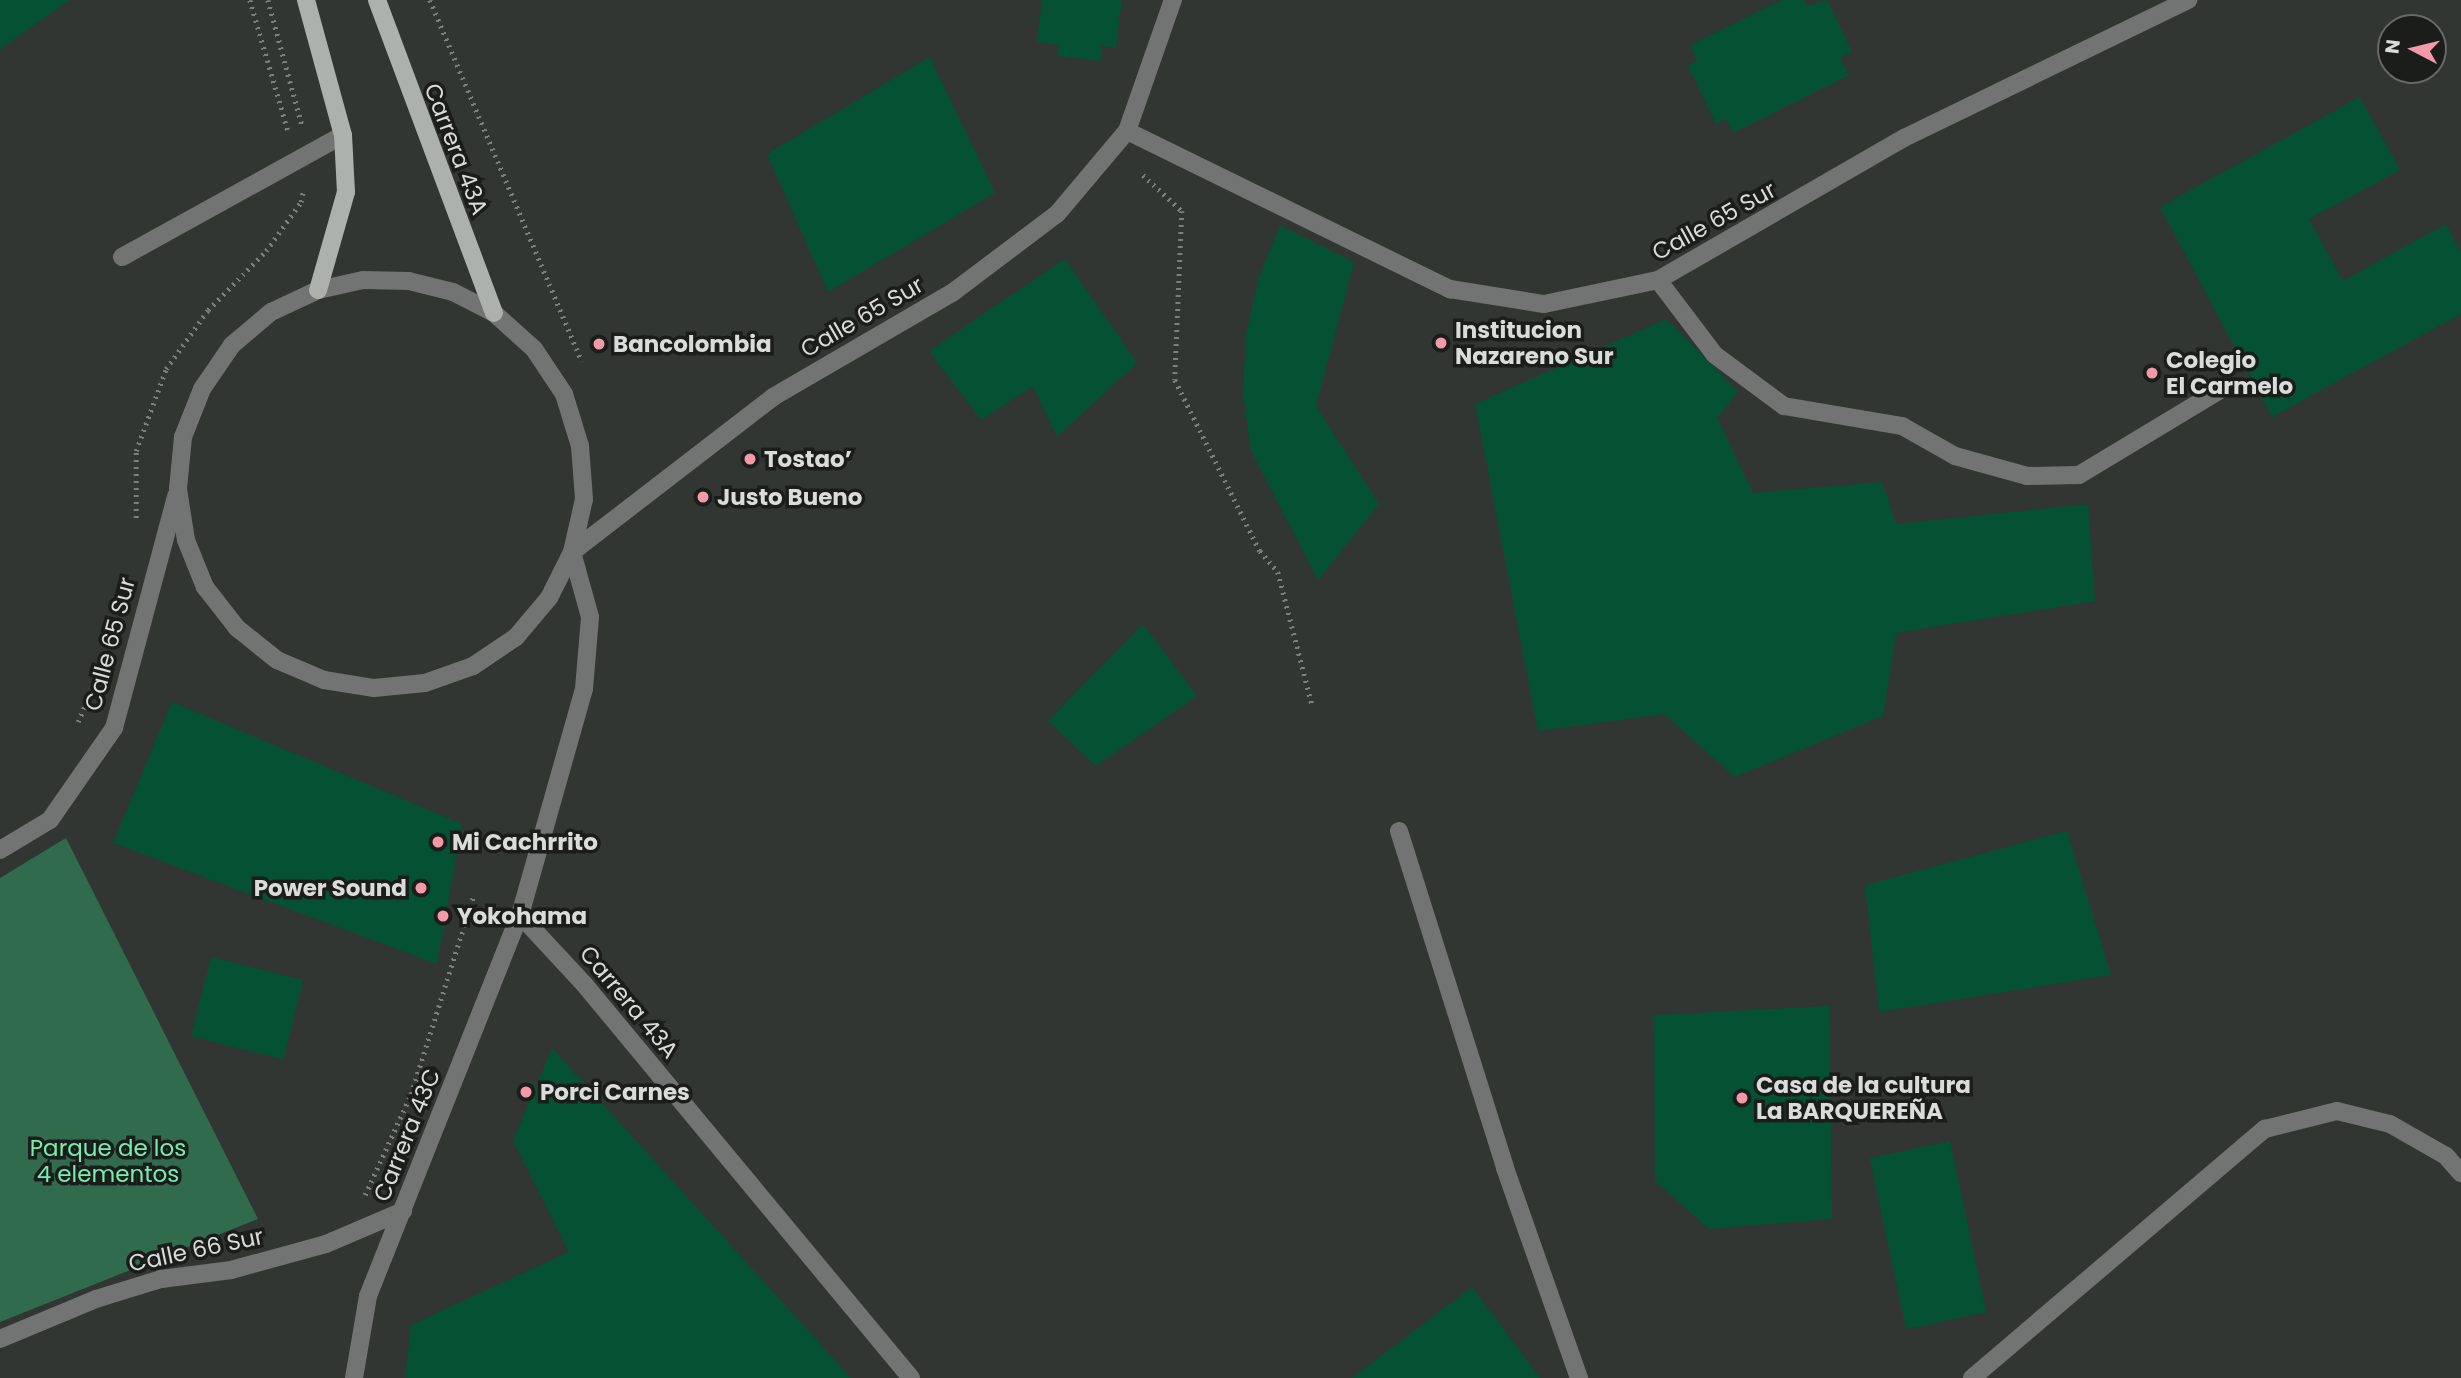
<!DOCTYPE html>
<meta charset="utf-8">
<style>
body{margin:0}
#map{position:relative;width:2461px;height:1378px;overflow:hidden;background:#313633;font-family:Poppins,sans-serif}
div>[style]{position:absolute}
.green>*{inset:0;background:#316b4d}
.building>*{inset:0;background:#045233;transform-origin:0 0}
.path>*{height:4.5px;margin-top:-2.25px;transform-origin:0;background:repeating-linear-gradient(90deg,#7c807d 0 2px,transparent 0 7px)}
.minor>*{height:18px;margin:-9px;padding:0 9px;transform-origin:9px;border-radius:9px;background:#717472}
.major>*{height:18px;margin:-9px;padding:0 9px;transform-origin:9px;border-radius:9px;background:#acb1ae}
.dots>*{width:19px;height:19px;translate:-50% -50%;box-sizing:border-box;border:4px solid #1b1d1b;border-radius:50%}
span{translate:-50% -50%;white-space:nowrap;text-align:center;line-height:1.15;-webkit-text-stroke:7px #1b1d1b;paint-order:stroke}
.street-label{font-size:23px;color:#d9dcda}
.poi-label{font-size:23px;color:#d9dcda;font-weight:700}
.left{translate:0 -50%;text-align:left}
.right{translate:-100% -50%;text-align:right}
.park-label{font-size:23px;color:#76edaf}
.north{position:absolute;left:2377px;top:14px;width:70px;height:70px;box-sizing:border-box;background:#1b1d1b;border:2px solid #676967;border-radius:50%;rotate:277deg;font-size:19px;font-weight:700;line-height:28px;text-align:center;color:#d9dcda}
.north::after{content:'';display:block;margin:auto;width:24px;height:32px;background:#f39aa9;clip-path:polygon(50% 0,100% 100%,50% 72%,0 100%)}
</style>
<div id="map">
<div class="green">
<div style="clip-path:polygon(66px 838px,258px 1219px,0 1322px,0 878px)"></div>
</div>
<div class="building">
<div style="clip-path:polygon(0 0,70px 0,0 49px)"></div>
<div style="clip-path:polygon(1042px 0,1122px 0,1116px 48px,1102px 46px,1100px 61px,1058px 56px,1059px 45px,1037px 42px)"></div>
<div style="clip-path:polygon(1782px 0,1804px 0,1807px 6px,1827px 0,1852px 52px,1840px 58px,1849px 75px,1733px 133px,1726px 119px,1716px 124px,1688px 66px,1697px 61px,1690px 45px)"></div>
<div style="clip-path:polygon(930px 57px,995px 193px,828px 292px,767px 154px)"></div>
<div style="clip-path:polygon(2360px 97px,2400px 170px,2309px 219px,2343px 281px,2446px 224px,2461px 253px,2461px 314px,2272px 417px,2160px 207px)"></div>
<div style="clip-path:polygon(1280px 225px,1354px 262px,1316px 406px,1379px 504px,1318px 580px,1251px 451px,1243px 394px,1246px 335px,1258px 280px)"></div>
<div style="clip-path:polygon(1065px 259px,1137px 363px,1057px 437px,1033px 386px,981px 420px,929px 351px)"></div>
<div style="clip-path:polygon(1666px 319px,1738px 392px,1717px 418px,1753px 493px,1882px 482px,1896px 524px,2088px 504px,2095px 601px,1896px 633px,1883px 716px,1735px 777px,1664px 714px,1538px 731px,1475px 404px)"></div>
<div style="clip-path:polygon(1143px 624px,1197px 696px,1096px 766px,1048px 721px)"></div>
<div style="clip-path:polygon(172px 702px,462px 824px,437px 964px,113px 843px)"></div>
<div style="clip-path:polygon(2067px 831px,2111px 975px,1879px 1012px,1865px 885px)"></div>
<div style="left:211px;top:957px;width:95px;height:82px;rotate:14deg"></div>
<div style="clip-path:polygon(1829px 1006px,1832px 1219px,1709px 1229px,1655px 1181px,1654px 1015px)"></div>
<div style="clip-path:polygon(552px 1048px,851px 1378px,405px 1378px,411px 1325px,569px 1252px,513px 1141px)"></div>
<div style="left:1950px;top:1141px;width:175px;height:82px;rotate:78deg"></div>
<div style="clip-path:polygon(1472px 1287px,1540px 1378px,1352px 1378px)"></div>
</div>
<div class="path">
<div style="left:250px;top:0;width:136px;rotate:73.8deg"></div>
<div style="left:268px;top:0;width:130px;rotate:74.8deg"></div>
<div style="left:430px;top:0;width:392px;rotate:67.2deg"></div>
<div style="left:1143px;top:175px;width:53px;rotate:42.7deg"></div>
<div style="left:1182px;top:211px;width:169px;rotate:92.4deg"></div>
<div style="left:1175px;top:380px;width:191px;rotate:63.6deg"></div>
<div style="left:1260px;top:551px;width:28px;rotate:49deg"></div>
<div style="left:1278px;top:572px;width:136px;rotate:75.6deg"></div>
<div style="left:136px;top:518px;width:67px;rotate:-90deg"></div>
<div style="left:136px;top:451px;width:87px;rotate:-69.9deg"></div>
<div style="left:166px;top:369px;width:72px;rotate:-54.6deg"></div>
<div style="left:208px;top:310px;width:83px;rotate:-45.5deg"></div>
<div style="left:266px;top:251px;width:60px;rotate:-54.5deg"></div>
<div style="left:301px;top:202px;width:10px;rotate:-79deg"></div>
<div style="left:78px;top:722px;width:26px;rotate:-67deg"></div>
<div style="left:365px;top:1195px;width:111px;rotate:-65.5deg"></div>
<div style="left:411px;top:1094px;width:207px;rotate:-72.5deg"></div>
</div>
<div class="minor">
<div style="left:1127px;top:131px;width:360px;rotate:26.1deg"></div>
<div style="left:1450px;top:289px;width:95px;rotate:9.1deg"></div>
<div style="left:1544px;top:304px;width:116px;rotate:-11.9deg"></div>
<div style="left:1658px;top:280px;width:284px;rotate:-30deg"></div>
<div style="left:1904px;top:138px;width:316px;rotate:-25.9deg"></div>
<div style="left:122px;top:257px;width:252px;rotate:-28.9deg"></div>
<div style="left:1658px;top:280px;width:94px;rotate:52.8deg"></div>
<div style="left:1715px;top:355px;width:86px;rotate:36.5deg"></div>
<div style="left:1784px;top:406px;width:120px;rotate:9.6deg"></div>
<div style="left:1902px;top:426px;width:61px;rotate:29.5deg"></div>
<div style="left:1955px;top:456px;width:75px;rotate:15.5deg"></div>
<div style="left:2027px;top:476px;width:52px;rotate:-1.1deg"></div>
<div style="left:2079px;top:475px;width:170px;rotate:-31.1deg"></div>
<div style="left:1399px;top:831px;width:353px;rotate:72.5deg"></div>
<div style="left:1505px;top:1168px;width:223px;rotate:70.6deg"></div>
<div style="left:0;top:850px;width:58px;rotate:-31deg"></div>
<div style="left:50px;top:820px;width:112px;rotate:-55.2deg"></div>
<div style="left:114px;top:728px;width:240px;rotate:-75deg"></div>
<div style="left:520px;top:915px;width:94px;rotate:47.2deg"></div>
<div style="left:584px;top:984px;width:512px;rotate:50.31deg"></div>
<div style="left:0;top:1339px;width:104px;rotate:-22.6deg"></div>
<div style="left:96px;top:1299px;width:68px;rotate:-17.1deg"></div>
<div style="left:161px;top:1279px;width:71px;rotate:-7.3deg"></div>
<div style="left:231px;top:1270px;width:98px;rotate:-15.3deg"></div>
<div style="left:326px;top:1244px;width:84px;rotate:-23.2deg"></div>
<div style="left:354px;top:1378px;width:83px;rotate:-80.3deg"></div>
<div style="left:368px;top:1296px;width:410px;rotate:-68.3deg"></div>
<div style="left:520px;top:915px;width:235px;rotate:-74.2deg"></div>
<div style="left:584px;top:689px;width:72px;rotate:-85.2deg"></div>
<div style="left:590px;top:617px;width:67px;rotate:-105.5deg"></div>
<div style="left:572px;top:552px;width:54px;rotate:-77.2deg"></div>
<div style="left:584px;top:499px;width:53px;rotate:-94.3deg"></div>
<div style="left:580px;top:446px;width:54px;rotate:-107.1deg"></div>
<div style="left:564px;top:394px;width:54px;rotate:-123.7deg"></div>
<div style="left:534px;top:349px;width:54px;rotate:-138deg"></div>
<div style="left:494px;top:313px;width:46px;rotate:-152.9deg"></div>
<div style="left:453px;top:292px;width:45px;rotate:-166deg"></div>
<div style="left:409px;top:281px;width:46px;rotate:-178.8deg"></div>
<div style="left:363px;top:280px;width:46px;rotate:167.5deg"></div>
<div style="left:318px;top:290px;width:52px;rotate:154.9deg"></div>
<div style="left:271px;top:312px;width:51px;rotate:139.8deg"></div>
<div style="left:232px;top:345px;width:53px;rotate:124.3deg"></div>
<div style="left:202px;top:389px;width:52px;rotate:111.6deg"></div>
<div style="left:183px;top:437px;width:52px;rotate:95.5deg"></div>
<div style="left:178px;top:489px;width:52px;rotate:81.1deg"></div>
<div style="left:186px;top:540px;width:51px;rotate:68deg"></div>
<div style="left:205px;top:587px;width:52px;rotate:52deg"></div>
<div style="left:237px;top:628px;width:51px;rotate:38.7deg"></div>
<div style="left:277px;top:660px;width:51px;rotate:23.1deg"></div>
<div style="left:324px;top:680px;width:51px;rotate:9.1deg"></div>
<div style="left:374px;top:688px;width:51px;rotate:-5.6deg"></div>
<div style="left:425px;top:683px;width:51px;rotate:-19.5deg"></div>
<div style="left:473px;top:666px;width:52px;rotate:-34deg"></div>
<div style="left:516px;top:637px;width:51px;rotate:-49.8deg"></div>
<div style="left:549px;top:598px;width:51px;rotate:-63.4deg"></div>
<div style="left:572px;top:552px;width:254px;rotate:-37.6deg"></div>
<div style="left:773px;top:397px;width:207px;rotate:-30.2deg"></div>
<div style="left:952px;top:293px;width:131px;rotate:-37deg"></div>
<div style="left:1057px;top:214px;width:109px;rotate:-49.9deg"></div>
<div style="left:1127px;top:131px;width:139px;rotate:-70.7deg"></div>
<div style="left:1972px;top:1378px;width:385px;rotate:-40.4deg"></div>
<div style="left:2265px;top:1129px;width:74px;rotate:-14deg"></div>
<div style="left:2337px;top:1111px;width:55px;rotate:13.8deg"></div>
<div style="left:2390px;top:1124px;width:64px;rotate:29.7deg"></div>
<div style="left:2446px;top:1156px;width:23px;rotate:49deg"></div>
</div>
<div class="major">
<div style="left:306px;top:0;width:140px;rotate:74.7deg"></div>
<div style="left:343px;top:135px;width:57px;rotate:87deg"></div>
<div style="left:346px;top:192px;width:102px;rotate:105.9deg"></div>
<div style="left:377px;top:0;width:334px;rotate:69.5deg"></div>
</div>
<div class="dots">
<div style="left:1441px;top:343px;background:#f39aa9"></div>
<div style="left:599px;top:344px;background:#f39aa9"></div>
<div style="left:2152px;top:373px;background:#f39aa9"></div>
<div style="left:750px;top:459px;background:#f39aa9"></div>
<div style="left:703px;top:497px;background:#f39aa9"></div>
<div style="left:438px;top:842px;background:#f39aa9"></div>
<div style="left:421px;top:888px;background:#f39aa9"></div>
<div style="left:443px;top:916px;background:#f39aa9"></div>
<div style="left:526px;top:1092px;background:#f39aa9"></div>
<div style="left:1742px;top:1098px;background:#f39aa9"></div>
</div>
<div class="street-label">
<span style="left:456px;top:149px;rotate:69deg">Carrera 43A</span>
<span style="left:1714px;top:221px;rotate:-29deg">Calle 65 Sur</span>
<span style="left:862px;top:317px;rotate:-30deg">Calle 65 Sur</span>
<span style="left:110px;top:644px;rotate:-75deg">Calle 65 Sur</span>
<span style="left:629px;top:1002px;rotate:50deg">Carrera 43A</span>
<span style="left:407px;top:1135px;rotate:-68deg">Carrera 43C</span>
<span style="left:196px;top:1250px;rotate:-12deg">Calle 66 Sur</span>
</div>
<div class="poi-label">
<span class="left" style="left:1455px;top:343px">Institucion<br>Nazareno Sur</span>
<span class="left" style="left:613px;top:344px">Bancolombia</span>
<span class="left" style="left:2166px;top:373px">Colegio<br>El Carmelo</span>
<span class="left" style="left:764px;top:459px">Tostao’</span>
<span class="left" style="left:717px;top:497px">Justo Bueno</span>
<span class="left" style="left:452px;top:842px">Mi Cachrrito</span>
<span class="right" style="left:407px;top:888px">Power Sound</span>
<span class="left" style="left:457px;top:916px">Yokohama</span>
<span class="left" style="left:1756px;top:1098px">Casa de la cultura<br>La BARQUEREÑA</span>
<span class="left" style="left:540px;top:1092px">Porci Carnes</span>
</div>
<div class="park-label">
<span style="left:108px;top:1161px">Parque de los<br>4 elementos</span>
</div>
<div class="north">N</div>
</div>
